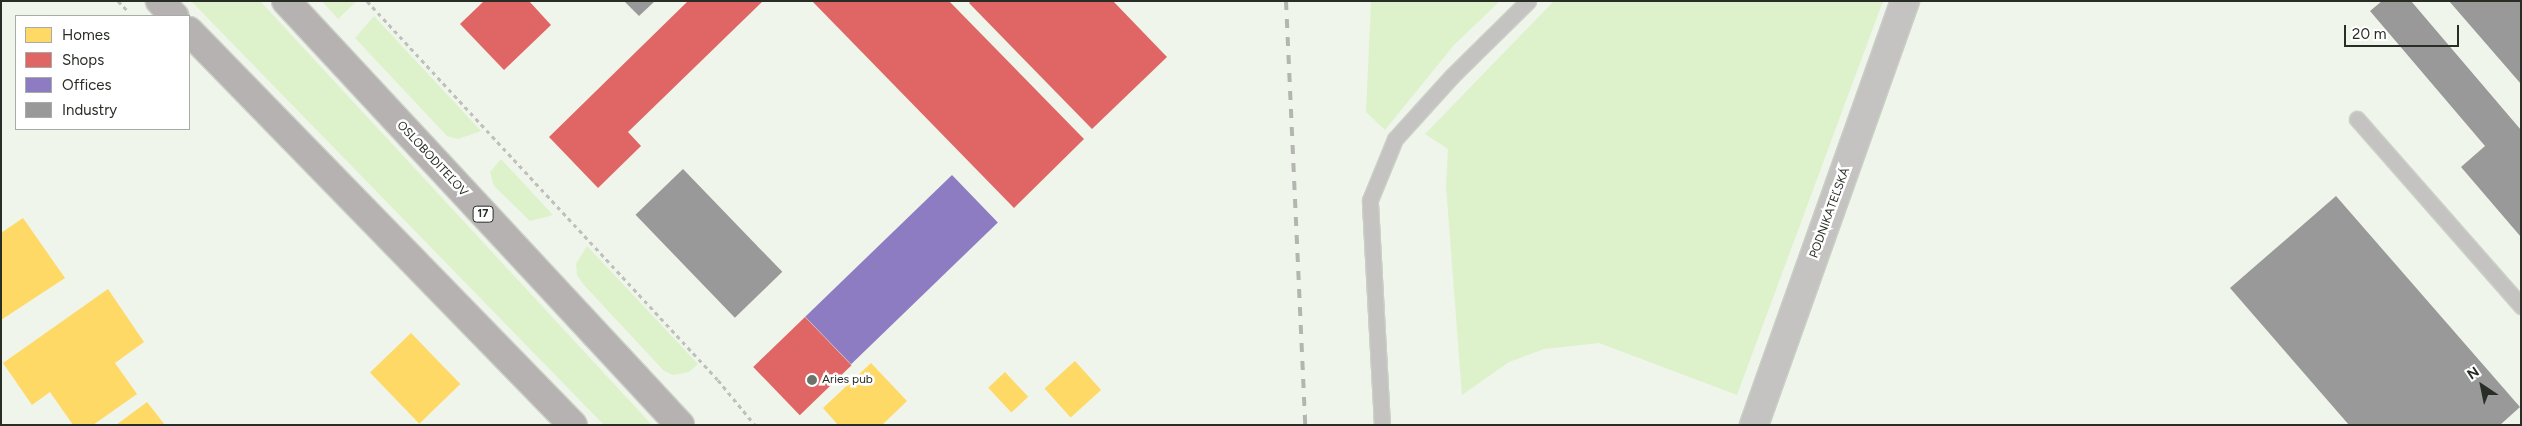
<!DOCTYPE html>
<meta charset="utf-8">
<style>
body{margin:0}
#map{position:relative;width:2522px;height:426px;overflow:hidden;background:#eff5ea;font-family:Figtree,sans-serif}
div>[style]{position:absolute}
.green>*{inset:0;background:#ddf2cb}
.homes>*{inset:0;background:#ffd966;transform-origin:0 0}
.shops>*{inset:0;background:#e06666;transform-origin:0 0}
.offices>*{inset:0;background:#8e7cc3;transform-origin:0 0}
.industry>*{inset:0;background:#999;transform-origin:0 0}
.path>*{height:3px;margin-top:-1.5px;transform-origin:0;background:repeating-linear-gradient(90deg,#bfbfbc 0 4px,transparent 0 8px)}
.roads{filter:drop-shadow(1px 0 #cbd0c7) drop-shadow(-1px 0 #cbd0c7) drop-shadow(0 1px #cbd0c7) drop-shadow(0 -1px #cbd0c7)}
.service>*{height:15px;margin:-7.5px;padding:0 7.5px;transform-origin:7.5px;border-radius:7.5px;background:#c5c3c2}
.minor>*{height:28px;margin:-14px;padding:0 14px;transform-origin:14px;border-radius:14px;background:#c5c3c2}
.primary>*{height:28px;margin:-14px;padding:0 14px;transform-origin:14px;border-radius:14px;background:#b5b2b1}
.rail>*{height:4px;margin-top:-2px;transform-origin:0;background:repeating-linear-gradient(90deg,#b4b5b1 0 9px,transparent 0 18px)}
.dots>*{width:14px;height:14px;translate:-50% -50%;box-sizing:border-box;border:2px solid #fff;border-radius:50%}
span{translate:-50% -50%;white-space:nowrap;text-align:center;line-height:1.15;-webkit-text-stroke:5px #fff;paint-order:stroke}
.shield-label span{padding:1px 4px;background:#fff;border:1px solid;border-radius:4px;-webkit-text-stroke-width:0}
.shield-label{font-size:11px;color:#282d25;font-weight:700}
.street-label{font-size:12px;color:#282d25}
.poi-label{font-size:12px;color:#282d25}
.left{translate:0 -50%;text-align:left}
.frame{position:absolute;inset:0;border:2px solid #282d25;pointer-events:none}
.legend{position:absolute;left:15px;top:15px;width:175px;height:115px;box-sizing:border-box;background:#fff;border:1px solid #a9aba8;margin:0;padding:6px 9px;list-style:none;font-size:15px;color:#282d25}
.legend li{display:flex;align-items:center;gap:10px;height:25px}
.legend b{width:25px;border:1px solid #a9aba8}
.north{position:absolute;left:2457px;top:361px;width:50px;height:50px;-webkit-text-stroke:4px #fff;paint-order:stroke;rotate:326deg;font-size:14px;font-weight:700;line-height:20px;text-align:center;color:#282d25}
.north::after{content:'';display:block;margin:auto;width:18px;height:22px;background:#282d25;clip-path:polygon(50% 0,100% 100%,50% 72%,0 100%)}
.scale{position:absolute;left:2344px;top:25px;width:115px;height:22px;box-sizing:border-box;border:2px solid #282d25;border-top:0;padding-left:6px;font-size:15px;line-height:18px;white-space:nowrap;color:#282d25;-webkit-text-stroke:4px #fff;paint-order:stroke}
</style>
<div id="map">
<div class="green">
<div style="clip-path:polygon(191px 1px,260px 1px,652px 425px,604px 425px)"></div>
<div style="clip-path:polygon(322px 1px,357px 1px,338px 19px)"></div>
<div style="clip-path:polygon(1371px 1px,1500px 1px,1454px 45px,1385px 130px,1366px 112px)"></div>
<div style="clip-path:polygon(1554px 1px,1883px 1px,1737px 395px,1599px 343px,1544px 349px,1509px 362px,1462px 395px,1446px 186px,1448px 149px,1425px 134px)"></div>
<div style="clip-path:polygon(374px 16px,481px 131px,458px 139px,447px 136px,355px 38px)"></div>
<div style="clip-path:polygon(501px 159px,553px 215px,530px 221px,494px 186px,490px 172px)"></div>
<div style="clip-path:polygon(587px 246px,698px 364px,689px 372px,673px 375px,664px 371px,583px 284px,577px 275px,576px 264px)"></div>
</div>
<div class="homes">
<div style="clip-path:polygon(23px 218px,65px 278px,1px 320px,1px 233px)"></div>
<div style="clip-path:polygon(108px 289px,144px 342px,115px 363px,137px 394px,93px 425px,73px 425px,50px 392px,32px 405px,3px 363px)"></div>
<div style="left:411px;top:333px;width:71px;height:57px;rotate:46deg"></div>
<div style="left:1075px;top:361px;width:39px;height:41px;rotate:48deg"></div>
<div style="clip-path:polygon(871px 363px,907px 401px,882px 425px,838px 425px,823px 408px)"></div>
<div style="left:1005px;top:372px;width:34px;height:23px;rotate:47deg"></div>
<div style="clip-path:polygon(147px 402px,165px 425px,116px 425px)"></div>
</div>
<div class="shops">
<div style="clip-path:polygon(484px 1px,529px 1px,551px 25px,504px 70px,460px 24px)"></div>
<div style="clip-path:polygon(688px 1px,763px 1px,628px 132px,641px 146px,598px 188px,549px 137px)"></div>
<div style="clip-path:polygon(812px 1px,949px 1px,1084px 139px,1014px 208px)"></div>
<div style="clip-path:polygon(971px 1px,1113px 1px,1167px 57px,1092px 129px,969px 3px)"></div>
<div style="left:805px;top:317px;width:67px;height:72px;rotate:46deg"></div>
</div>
<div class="offices">
<div style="left:952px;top:175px;width:66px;height:204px;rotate:46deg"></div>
</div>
<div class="industry">
<div style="clip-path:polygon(624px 1px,655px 1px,639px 16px)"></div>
<div style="clip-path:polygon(2382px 1px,2411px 1px,2521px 130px,2521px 237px,2461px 167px,2485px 146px,2370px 11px)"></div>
<div style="clip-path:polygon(2449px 1px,2521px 1px,2521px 84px)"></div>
<div style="left:683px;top:169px;width:143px;height:66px;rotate:46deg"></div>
<div style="clip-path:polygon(2336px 196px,2520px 407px,2500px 425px,2349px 425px,2230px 288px)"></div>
</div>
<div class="path">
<div style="left:118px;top:1px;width:13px;rotate:45deg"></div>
<div style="left:367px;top:1px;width:517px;rotate:47.2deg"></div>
<div style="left:718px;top:380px;width:58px;rotate:50.6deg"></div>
</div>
<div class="roads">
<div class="service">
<div style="left:2357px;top:119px;width:249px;rotate:48.7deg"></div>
<div style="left:1382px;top:425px;width:225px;rotate:-93.1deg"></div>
<div style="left:1370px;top:200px;width:66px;rotate:-67.7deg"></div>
<div style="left:1395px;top:139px;width:85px;rotate:-47.9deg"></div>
<div style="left:1452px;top:76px;width:107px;rotate:-44.6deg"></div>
</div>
<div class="minor">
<div style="left:1754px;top:425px;width:450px;rotate:-70.4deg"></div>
</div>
<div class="primary">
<div style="left:160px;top:1px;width:21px;rotate:47deg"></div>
<div style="left:286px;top:1px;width:579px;rotate:47.1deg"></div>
<div style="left:189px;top:31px;width:550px;rotate:45.74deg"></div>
</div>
</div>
<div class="rail">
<div style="left:1286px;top:1px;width:424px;rotate:87.4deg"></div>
</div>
<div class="dots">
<div style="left:812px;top:380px;background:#6e736a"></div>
</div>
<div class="shield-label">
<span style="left:483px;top:214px">17</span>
</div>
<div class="street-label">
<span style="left:432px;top:159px;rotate:47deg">OSLOBODITEĽOV</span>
<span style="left:1830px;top:213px;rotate:-70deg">PODNIKATEĽSKÁ</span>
</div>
<div class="poi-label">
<span class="left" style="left:822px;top:380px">Aries pub</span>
</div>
<div class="frame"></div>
<ul class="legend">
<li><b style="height:14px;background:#ffd966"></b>Homes</li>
<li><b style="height:14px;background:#e06666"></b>Shops</li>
<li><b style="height:14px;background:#8e7cc3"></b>Offices</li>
<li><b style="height:14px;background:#999"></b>Industry</li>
</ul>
<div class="north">N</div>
<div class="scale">20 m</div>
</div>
